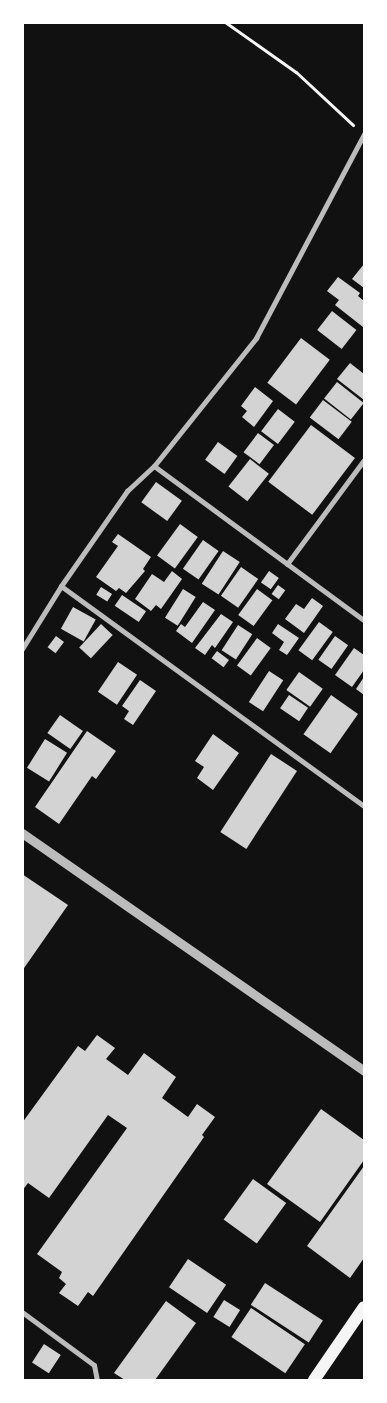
<!DOCTYPE html>
<style>
body{margin:0}
#map{position:relative;width:387px;height:1403px;overflow:hidden;background:#111;font-family:"Libre Baskerville",serif}
div>[style]{position:absolute}
.building>*{inset:0;background:#d3d3d3;transform-origin:0 0}
.path>*{height:3px;margin:-1.5px;padding:0 1.5px;transform-origin:1.5px;border-radius:1.5px;background:#f5f5f5}
.minor>*{height:5px;margin:-2.5px;padding:0 2.5px;transform-origin:2.5px;border-radius:2.5px;background:#bcbcbc}
.tertiary>*{height:9px;margin:-4.5px;padding:0 4.5px;transform-origin:4.5px;border-radius:4.5px;background:#bcbcbc}
.primary>*{height:12px;margin:-6px;padding:0 6px;transform-origin:6px;border-radius:6px;background:#f5f5f5}
span{translate:-50% -50%;white-space:nowrap;text-align:center;line-height:1.15;-webkit-text-stroke:5px #fff;paint-order:stroke}
.frame{position:absolute;inset:0;border:24px solid #fff;pointer-events:none}
</style>
<div id="map">
<div class="building">
<div style="clip-path:polygon(364px 264px,364px 288px,352px 279px)"></div>
<div style="clip-path:polygon(338px 277px,360px 293px,358px 296px,364px 301px,363px 327px,335px 305px,339px 300px,327px 291px)"></div>
<div style="left:332px;top:311px;width:31px;height:24px;rotate:38deg"></div>
<div style="left:301px;top:338px;width:36px;height:56px;rotate:37deg"></div>
<div style="clip-path:polygon(350px 363px,364px 374px,364px 400px,337px 379px)"></div>
<div style="left:337px;top:382px;width:34px;height:21px;rotate:38deg"></div>
<div style="clip-path:polygon(255px 387px,273px 401px,254px 427px,242px 417px,247px 411px,241px 406px)"></div>
<div style="left:323px;top:400px;width:36px;height:22px;rotate:37deg"></div>
<div style="left:278px;top:409px;width:21px;height:28px;rotate:37deg"></div>
<div style="left:311px;top:425px;width:55px;height:71px;rotate:37deg"></div>
<div style="left:258px;top:433px;width:20px;height:24px;rotate:37deg"></div>
<div style="left:218px;top:442px;width:24px;height:22px;rotate:36deg"></div>
<div style="left:250px;top:459px;width:24px;height:35px;rotate:38deg"></div>
<div style="left:156px;top:482px;width:32px;height:25px;rotate:36deg"></div>
<div style="left:180px;top:524px;width:22px;height:39px;rotate:36deg"></div>
<div style="clip-path:polygon(118px 534px,151px 557px,143px 569px,145px 571px,126px 593px,119px 588px,116px 591px,96px 577px,118px 546px,112px 542px)"></div>
<div style="left:203px;top:540px;width:19px;height:35px;rotate:35deg"></div>
<div style="left:223px;top:551px;width:20px;height:39px;rotate:33deg"></div>
<div style="left:241px;top:567px;width:21px;height:35px;rotate:35deg"></div>
<div style="clip-path:polygon(172px 571px,182px 579px,161px 609px,156px 605px,151px 611px,135px 599px,152px 574px,164px 582px)"></div>
<div style="left:269px;top:571px;width:12px;height:14px;rotate:35deg"></div>
<div style="left:278px;top:585px;width:9px;height:11px;rotate:36deg"></div>
<div style="left:101px;top:587px;width:13px;height:9px;rotate:32deg"></div>
<div style="left:183px;top:589px;width:15px;height:34px;rotate:32deg"></div>
<div style="left:257px;top:589px;width:19px;height:32px;rotate:36deg"></div>
<div style="left:122px;top:595px;width:29px;height:13px;rotate:34deg"></div>
<div style="clip-path:polygon(312px 598px,323px 606px,304px 633px,285px 619px,296px 604px,304px 609px)"></div>
<div style="clip-path:polygon(203px 602px,215px 610px,192px 643px,176px 631px,181px 624px,185px 627px)"></div>
<div style="left:73px;top:607px;width:26px;height:25px;rotate:29deg"></div>
<div style="clip-path:polygon(221px 614px,233px 622px,215px 648px,212px 645px,205px 655px,195px 648px)"></div>
<div style="left:319px;top:622px;width:17px;height:35px;rotate:36deg"></div>
<div style="left:101px;top:624px;width:16px;height:32px;rotate:43deg"></div>
<div style="clip-path:polygon(278px 624px,299px 638px,287px 655px,279px 650px,284px 642px,272px 633px)"></div>
<div style="left:238px;top:625px;width:17px;height:30px;rotate:33deg"></div>
<div style="left:56px;top:636px;width:10px;height:14px;rotate:37deg"></div>
<div style="left:335px;top:636px;width:16px;height:29px;rotate:35deg"></div>
<div style="left:257px;top:638px;width:17px;height:34px;rotate:36deg"></div>
<div style="clip-path:polygon(354px 648px,364px 655px,364px 670px,352px 687px,335px 675px)"></div>
<div style="left:217px;top:651px;width:15px;height:9px;rotate:37deg"></div>
<div style="left:118px;top:662px;width:23px;height:36px;rotate:34deg"></div>
<div style="left:269px;top:671px;width:17px;height:37px;rotate:33deg"></div>
<div style="left:299px;top:672px;width:29px;height:22px;rotate:35deg"></div>
<div style="clip-path:polygon(364px 677px,364px 695px,356px 689px)"></div>
<div style="clip-path:polygon(140px 680px,156px 691px,133px 725px,124px 719px,129px 711px,122px 706px)"></div>
<div style="left:289px;top:695px;width:23px;height:16px;rotate:34deg"></div>
<div style="left:331px;top:695px;width:33px;height:48px;rotate:35deg"></div>
<div style="left:60px;top:715px;width:28px;height:22px;rotate:35deg"></div>
<div style="clip-path:polygon(87px 731px,116px 751px,96px 779px,92px 776px,59px 824px,35px 807px)"></div>
<div style="clip-path:polygon(213px 734px,239px 753px,213px 790px,197px 778px,204px 767px,195px 761px)"></div>
<div style="left:45px;top:739px;width:26px;height:34px;rotate:32deg"></div>
<div style="left:271px;top:754px;width:31px;height:93px;rotate:33deg"></div>
<div style="clip-path:polygon(22px 874px,68px 905px,22px 971px)"></div>
<div style="clip-path:polygon(97px 1035px,115px 1048px,106px 1059px,128px 1075px,144px 1053px,176px 1077px,162px 1098px,188px 1117px,197px 1104px,215px 1117px,202px 1135px,204px 1137px,93px 1296px,88px 1292px,78px 1306px,59px 1293px,66px 1284px,59px 1278px,62px 1272px,37px 1254px,127px 1128px,108px 1115px,49px 1198px,28px 1183px,22px 1191px,22px 1123px,78px 1046px,85px 1051px)"></div>
<div style="clip-path:polygon(321px 1109px,364px 1140px,364px 1160px,320px 1222px,267px 1184px)"></div>
<div style="clip-path:polygon(364px 1166px,364px 1258px,350px 1278px,307px 1246px)"></div>
<div style="left:253px;top:1179px;width:41px;height:50px;rotate:36deg"></div>
<div style="left:188px;top:1259px;width:46px;height:34px;rotate:34deg"></div>
<div style="left:265px;top:1283px;width:69px;height:26px;rotate:33deg"></div>
<div style="left:224px;top:1300px;width:19px;height:20px;rotate:32deg"></div>
<div style="clip-path:polygon(166px 1301px,196px 1323px,155px 1380px,125px 1380px,114px 1373px)"></div>
<div style="left:251px;top:1308px;width:65px;height:35px;rotate:34deg"></div>
<div style="left:44px;top:1344px;width:20px;height:22px;rotate:33deg"></div>
</div>
<div class="path">
<div style="left:225px;top:22px;width:87px;rotate:35.2deg"></div>
<div style="left:296px;top:72px;width:78px;rotate:42.9deg"></div>
</div>
<div class="minor">
<div style="left:154px;top:466px;width:260px;rotate:36.3deg"></div>
<div style="left:287px;top:564px;width:129px;rotate:-53.5deg"></div>
<div style="left:61px;top:586px;width:374px;rotate:36deg"></div>
<div style="left:22px;top:649px;width:74px;rotate:-58.2deg"></div>
<div style="left:61px;top:586px;width:116px;rotate:-55.2deg"></div>
<div style="left:127px;top:491px;width:37px;rotate:-43deg"></div>
<div style="left:154px;top:466px;width:164px;rotate:-51.4deg"></div>
<div style="left:256px;top:338px;width:231px;rotate:-62.1deg"></div>
<div style="left:22px;top:1312px;width:89px;rotate:36.4deg"></div>
<div style="left:94px;top:1365px;width:15px;rotate:79deg"></div>
</div>
<div class="tertiary">
<div style="left:22px;top:833px;width:417px;rotate:34.8deg"></div>
</div>
<div class="primary">
<div style="left:314px;top:1380px;width:88px;rotate:-55.6deg"></div>
</div>
<div class="frame"></div>
</div>
